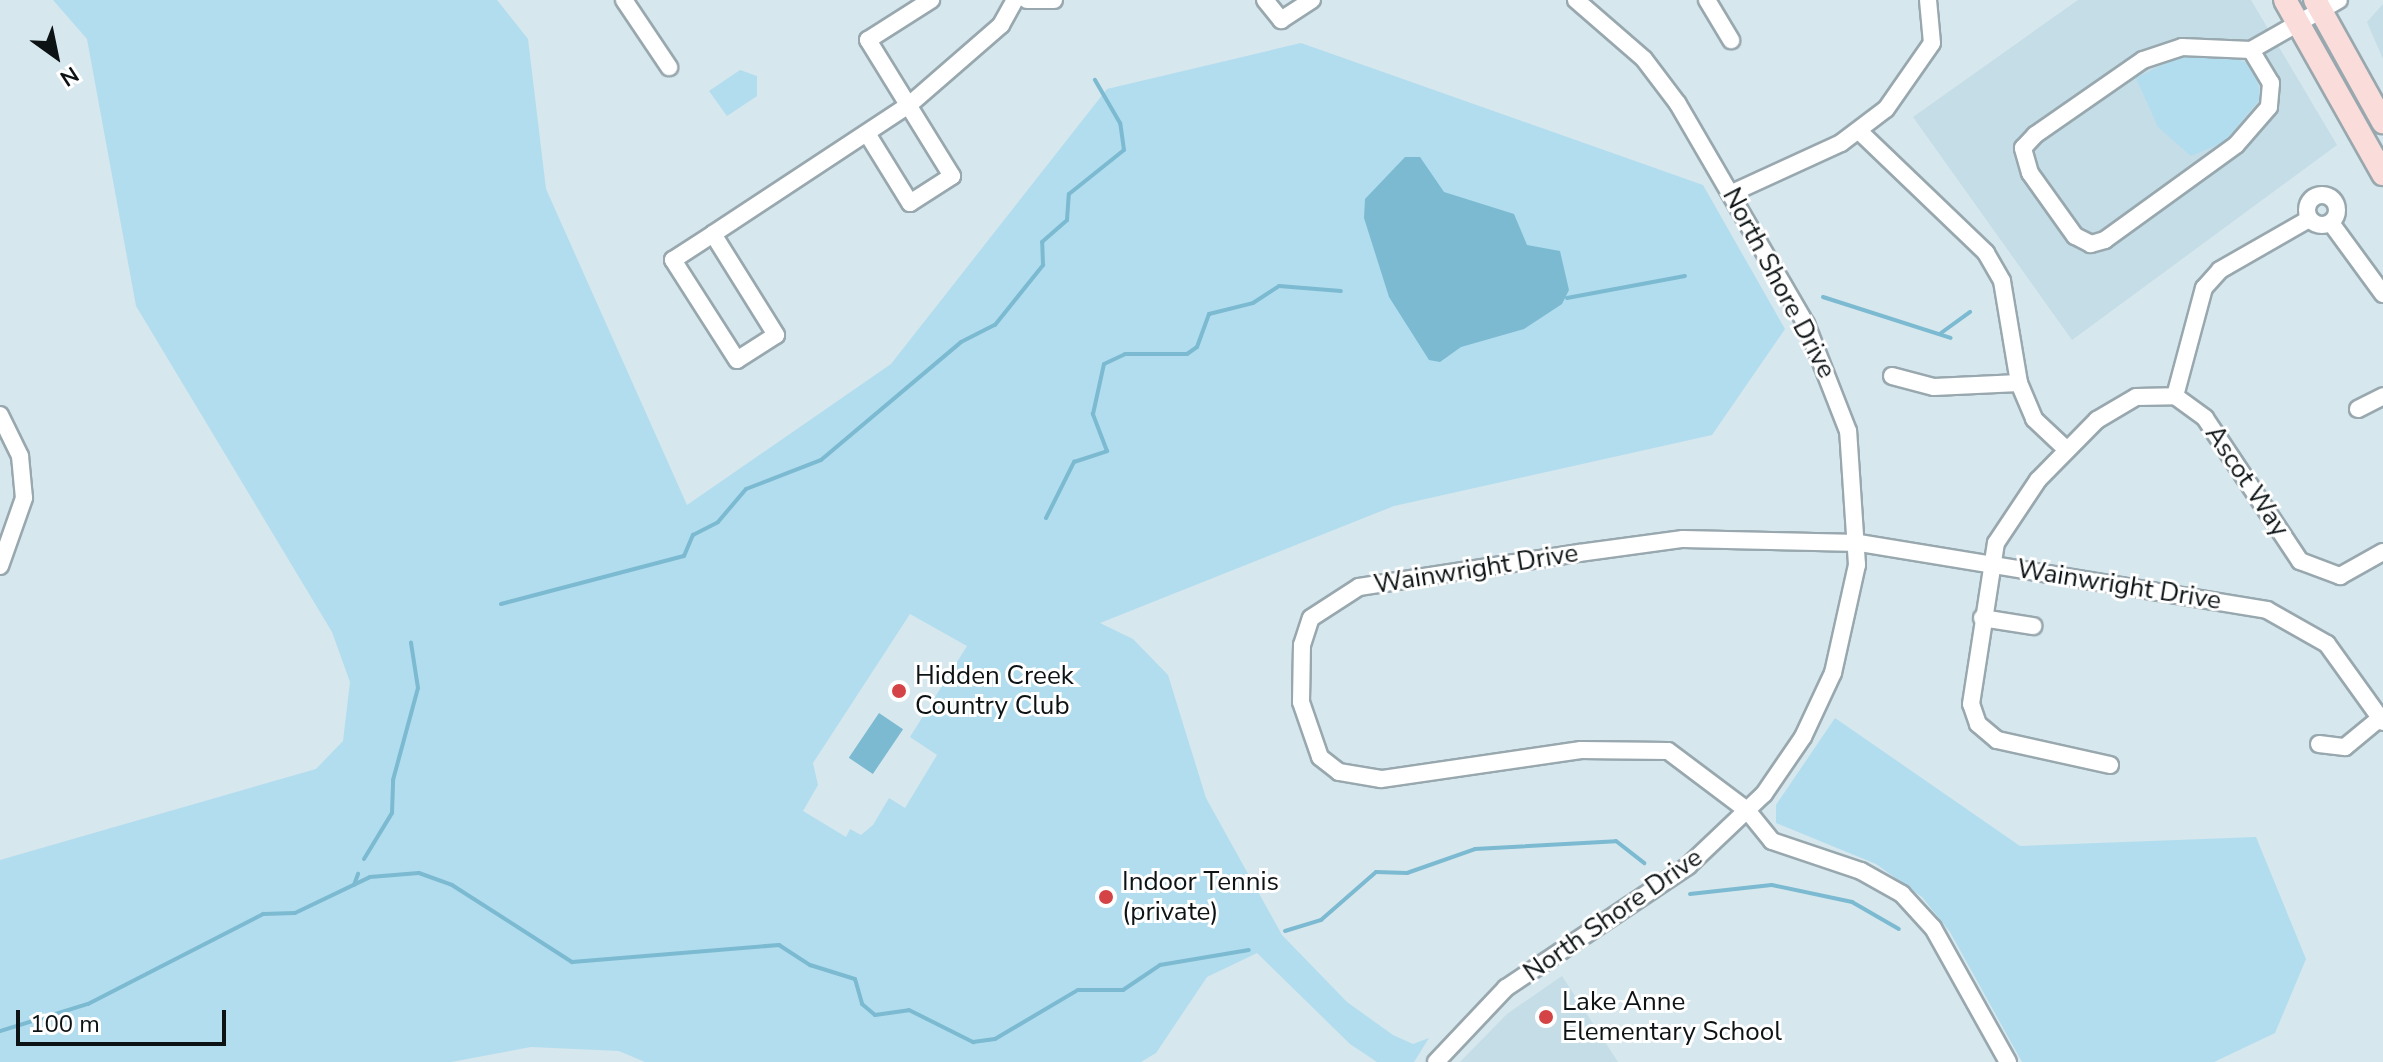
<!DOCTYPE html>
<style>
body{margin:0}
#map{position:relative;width:2383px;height:1062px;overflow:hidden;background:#d6e7ee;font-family:"Nunito Sans",sans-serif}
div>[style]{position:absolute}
.built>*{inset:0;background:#c4dde7}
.green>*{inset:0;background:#b2ddee}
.water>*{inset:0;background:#7bbad1;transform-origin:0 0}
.stream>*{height:4px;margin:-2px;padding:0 2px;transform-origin:2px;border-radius:2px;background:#7bbad1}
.roads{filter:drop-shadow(2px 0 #98a8ae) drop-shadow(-2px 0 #98a8ae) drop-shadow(0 2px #98a8ae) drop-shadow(0 -2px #98a8ae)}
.minor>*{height:16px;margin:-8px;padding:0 8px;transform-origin:8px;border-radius:8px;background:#fff}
.minor>.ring{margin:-8px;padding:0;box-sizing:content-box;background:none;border:16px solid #fff;border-radius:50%}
.major>*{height:22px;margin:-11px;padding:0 11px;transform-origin:11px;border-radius:11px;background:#faddda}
.dots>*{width:22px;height:22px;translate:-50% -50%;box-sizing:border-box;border:4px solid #fff;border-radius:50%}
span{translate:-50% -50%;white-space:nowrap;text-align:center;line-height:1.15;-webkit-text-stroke:6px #fff;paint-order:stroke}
.street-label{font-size:26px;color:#0d1315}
.poi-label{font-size:26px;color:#0d1315}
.left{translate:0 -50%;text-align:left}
.north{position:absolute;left:16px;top:16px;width:80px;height:80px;-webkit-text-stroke:6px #fff;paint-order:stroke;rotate:147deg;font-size:22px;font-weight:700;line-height:32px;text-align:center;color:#0d1315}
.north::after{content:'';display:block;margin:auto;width:28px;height:36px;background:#0d1315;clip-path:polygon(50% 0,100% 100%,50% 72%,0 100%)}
.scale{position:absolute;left:16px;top:1010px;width:210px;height:36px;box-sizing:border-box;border:4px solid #0d1315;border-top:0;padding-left:10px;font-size:24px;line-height:28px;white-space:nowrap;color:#0d1315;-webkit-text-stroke:6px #fff;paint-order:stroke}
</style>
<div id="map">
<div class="built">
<div style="clip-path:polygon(2078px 0,2251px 0,2337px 145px,2072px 340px,1913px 117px)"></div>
<div style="clip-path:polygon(2383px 4px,2383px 59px,2367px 22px)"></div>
<div style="clip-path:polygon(1562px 976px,1618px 1062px,1460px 1062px,1507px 1014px)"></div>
</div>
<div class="green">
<div style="clip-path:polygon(evenodd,53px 0,497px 0,528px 39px,546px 189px,687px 505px,891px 364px,1107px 89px,1301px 43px,1703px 185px,1785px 329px,1712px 435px,1394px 506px,1100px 623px,1133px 639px,1168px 675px,1206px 798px,1282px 935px,1347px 1002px,1393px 1035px,1413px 1044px,1429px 1038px,1414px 1062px,1377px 1062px,1350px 1044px,1257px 953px,1207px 977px,1156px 1053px,1141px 1062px,645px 1062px,619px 1051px,531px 1047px,451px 1062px,0 1062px,0 860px,316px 769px,343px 741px,350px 682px,332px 632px,136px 306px,87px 39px,53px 0,910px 614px,967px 646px,910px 737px,937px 755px,905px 808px,889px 798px,873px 825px,861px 835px,850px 829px,846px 837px,803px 811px,818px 785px,813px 763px,910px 614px)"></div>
<div style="clip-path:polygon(2227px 54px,2254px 67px,2261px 98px,2224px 142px,2191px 156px,2158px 127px,2136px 78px,2179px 57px)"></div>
<div style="clip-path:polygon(740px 70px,757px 76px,757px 96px,727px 116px,709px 91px)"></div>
<div style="clip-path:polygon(1835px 718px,2020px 846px,2256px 837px,2306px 959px,2275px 1033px,2214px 1062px,2022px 1062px,1950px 932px,1922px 897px,1876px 864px,1776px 823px,1776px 805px)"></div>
</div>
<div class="water">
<div style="clip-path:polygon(1405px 157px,1420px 157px,1444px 192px,1514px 214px,1527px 245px,1560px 251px,1569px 290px,1562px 304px,1524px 329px,1461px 347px,1440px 362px,1429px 360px,1389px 297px,1364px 218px,1365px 199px)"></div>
<div style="left:879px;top:713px;width:29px;height:54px;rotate:34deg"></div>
</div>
<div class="stream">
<div style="left:1823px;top:297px;width:134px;rotate:17.8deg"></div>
<div style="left:1567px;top:298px;width:120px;rotate:-10.6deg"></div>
<div style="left:1941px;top:333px;width:36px;rotate:-36deg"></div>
<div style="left:1046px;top:518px;width:63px;rotate:-63.4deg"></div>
<div style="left:1074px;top:462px;width:35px;rotate:-18deg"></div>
<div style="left:1107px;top:451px;width:40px;rotate:-111deg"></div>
<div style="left:1093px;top:414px;width:51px;rotate:-77.6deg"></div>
<div style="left:1104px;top:364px;width:23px;rotate:-25deg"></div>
<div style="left:1125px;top:354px;width:62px"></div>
<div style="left:1187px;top:354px;width:12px;rotate:-35deg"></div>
<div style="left:1197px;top:347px;width:35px;rotate:-70deg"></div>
<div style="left:1209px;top:314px;width:45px;rotate:-14deg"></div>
<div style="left:1253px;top:303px;width:31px;rotate:-33deg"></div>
<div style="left:1279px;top:286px;width:62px;rotate:4.6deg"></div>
<div style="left:501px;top:604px;width:189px;rotate:-14.7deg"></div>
<div style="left:684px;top:556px;width:23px;rotate:-67deg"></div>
<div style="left:693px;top:535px;width:28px;rotate:-27deg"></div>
<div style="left:718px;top:522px;width:43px;rotate:-49.7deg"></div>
<div style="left:746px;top:489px;width:80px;rotate:-21.1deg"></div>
<div style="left:821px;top:460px;width:183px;rotate:-40.1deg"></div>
<div style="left:961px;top:342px;width:38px;rotate:-27deg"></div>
<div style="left:995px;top:325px;width:77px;rotate:-51.3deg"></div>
<div style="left:1043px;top:265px;width:23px;rotate:-92deg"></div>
<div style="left:1042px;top:242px;width:33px;rotate:-41deg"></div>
<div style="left:1067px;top:220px;width:26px;rotate:-86deg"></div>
<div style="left:1069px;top:194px;width:70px;rotate:-38.7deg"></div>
<div style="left:1124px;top:150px;width:27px;rotate:-98deg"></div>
<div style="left:1120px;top:123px;width:50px;rotate:-120.2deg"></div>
<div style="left:364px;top:859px;width:54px;rotate:-58.7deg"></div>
<div style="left:392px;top:813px;width:33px;rotate:-88deg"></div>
<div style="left:393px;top:780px;width:95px;rotate:-74.8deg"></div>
<div style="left:418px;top:688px;width:46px;rotate:-98.8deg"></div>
<div style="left:354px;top:885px;width:12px;rotate:-70deg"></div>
<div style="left:1690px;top:894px;width:82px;rotate:-6.3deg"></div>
<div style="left:1772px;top:885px;width:82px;rotate:12deg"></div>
<div style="left:1852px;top:902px;width:54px;rotate:29.9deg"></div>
<div style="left:1285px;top:931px;width:38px;rotate:-17deg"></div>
<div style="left:1321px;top:920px;width:73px;rotate:-41.1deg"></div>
<div style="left:1376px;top:872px;width:31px;rotate:2deg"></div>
<div style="left:1407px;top:873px;width:72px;rotate:-19.4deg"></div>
<div style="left:1475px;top:849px;width:141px;rotate:-3.2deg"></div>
<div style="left:1616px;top:841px;width:36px;rotate:38deg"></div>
<div style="left:0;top:1031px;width:92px;rotate:-17.1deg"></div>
<div style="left:88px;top:1004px;width:197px;rotate:-27.2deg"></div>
<div style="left:263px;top:914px;width:32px;rotate:-2deg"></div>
<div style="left:295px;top:913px;width:83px;rotate:-25.6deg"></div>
<div style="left:370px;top:877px;width:49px;rotate:-4.7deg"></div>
<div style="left:419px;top:873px;width:35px;rotate:20deg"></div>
<div style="left:452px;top:885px;width:143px;rotate:32.7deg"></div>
<div style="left:572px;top:962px;width:208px;rotate:-4.7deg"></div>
<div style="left:779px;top:945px;width:37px;rotate:33deg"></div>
<div style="left:810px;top:965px;width:47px;rotate:17.3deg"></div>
<div style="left:855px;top:979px;width:26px;rotate:74deg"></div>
<div style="left:862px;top:1004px;width:17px;rotate:40deg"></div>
<div style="left:875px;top:1015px;width:34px;rotate:-8deg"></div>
<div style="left:909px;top:1010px;width:72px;rotate:26.6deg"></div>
<div style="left:973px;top:1042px;width:22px;rotate:-8deg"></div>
<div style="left:995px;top:1039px;width:96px;rotate:-30.6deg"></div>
<div style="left:1078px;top:990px;width:45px"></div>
<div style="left:1123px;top:990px;width:45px;rotate:-34deg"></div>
<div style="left:1160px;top:965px;width:90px;rotate:-9.6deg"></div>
</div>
<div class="roads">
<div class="minor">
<div style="left:624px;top:0;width:81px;rotate:56.1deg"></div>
<div style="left:1027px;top:0;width:27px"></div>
<div style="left:1265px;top:0;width:26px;rotate:51deg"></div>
<div style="left:1281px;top:20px;width:37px;rotate:-33deg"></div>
<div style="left:1707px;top:0;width:47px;rotate:59deg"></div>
<div style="left:2251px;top:50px;width:39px;rotate:59deg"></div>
<div style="left:2271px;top:83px;width:24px;rotate:95deg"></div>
<div style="left:2269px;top:107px;width:50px;rotate:131deg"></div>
<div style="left:2236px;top:145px;width:162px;rotate:144.1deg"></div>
<div style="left:2105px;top:240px;width:15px;rotate:164deg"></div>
<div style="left:2091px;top:244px;width:18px;rotate:-153deg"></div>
<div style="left:2075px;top:236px;width:77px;rotate:-125.5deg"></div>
<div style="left:2030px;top:173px;width:26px;rotate:-106deg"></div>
<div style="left:2023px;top:148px;width:18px;rotate:-47deg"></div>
<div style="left:2035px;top:135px;width:131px;rotate:-34.8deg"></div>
<div style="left:2143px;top:60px;width:41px;rotate:-18.4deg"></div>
<div style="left:2182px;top:47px;width:69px;rotate:2.5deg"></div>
<div style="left:2251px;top:50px;width:101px;rotate:-29.6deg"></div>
<div style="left:1859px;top:131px;width:176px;rotate:43.8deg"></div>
<div style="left:1986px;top:253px;width:32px;rotate:60deg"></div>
<div style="left:2002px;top:281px;width:103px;rotate:80.5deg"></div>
<div style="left:2019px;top:383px;width:39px;rotate:67deg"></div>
<div style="left:2034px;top:419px;width:44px;rotate:43.2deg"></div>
<div style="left:868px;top:135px;width:80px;rotate:58.3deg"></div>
<div style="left:910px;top:203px;width:50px;rotate:-32.7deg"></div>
<div style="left:952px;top:176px;width:160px;rotate:-121.7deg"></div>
<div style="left:868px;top:40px;width:75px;rotate:-32.4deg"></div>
<div style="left:1732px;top:193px;width:120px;rotate:-24.6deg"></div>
<div style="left:1841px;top:143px;width:56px;rotate:-37.1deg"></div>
<div style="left:1886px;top:109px;width:80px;rotate:-55.1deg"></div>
<div style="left:1932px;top:43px;width:43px;rotate:-95.3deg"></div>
<div class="ring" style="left:2307px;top:195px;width:14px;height:14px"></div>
<div style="left:2331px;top:223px;width:88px;rotate:53.8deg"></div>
<div style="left:713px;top:234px;width:235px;rotate:-33.4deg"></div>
<div style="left:909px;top:105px;width:122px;rotate:-41deg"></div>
<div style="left:1001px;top:25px;width:29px;rotate:-61deg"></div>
<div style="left:713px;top:234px;width:119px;rotate:58deg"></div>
<div style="left:776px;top:335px;width:46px;rotate:147.3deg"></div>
<div style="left:737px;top:360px;width:119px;rotate:-122.6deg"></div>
<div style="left:673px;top:260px;width:48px;rotate:-33deg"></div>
<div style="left:1892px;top:376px;width:43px;rotate:14.7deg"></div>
<div style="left:1934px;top:387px;width:85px;rotate:-2.7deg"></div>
<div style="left:2175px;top:396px;width:112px;rotate:-75deg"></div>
<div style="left:2204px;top:288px;width:24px;rotate:-48deg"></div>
<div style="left:2220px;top:270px;width:103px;rotate:-29.8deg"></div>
<div style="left:2358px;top:409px;width:28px;rotate:-27deg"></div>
<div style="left:0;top:415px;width:46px;rotate:64deg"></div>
<div style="left:20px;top:456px;width:42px;rotate:84.6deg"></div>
<div style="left:24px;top:498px;width:72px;rotate:109.4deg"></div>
<div style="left:1982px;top:618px;width:52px;rotate:8.9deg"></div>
<div style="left:2319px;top:744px;width:26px;rotate:7deg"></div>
<div style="left:2345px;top:747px;width:45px;rotate:-39.6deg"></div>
<div style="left:2110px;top:765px;width:116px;rotate:-167.5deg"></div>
<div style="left:1997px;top:740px;width:25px;rotate:-140deg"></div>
<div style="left:1978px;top:724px;width:21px;rotate:-109deg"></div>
<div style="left:1971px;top:704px;width:163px;rotate:-81.2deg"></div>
<div style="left:1996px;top:543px;width:76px;rotate:-56.3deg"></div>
<div style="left:2038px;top:480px;width:84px;rotate:-45.5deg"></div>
<div style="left:2097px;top:420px;width:45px;rotate:-30.5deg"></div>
<div style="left:2136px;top:397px;width:39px;rotate:-1deg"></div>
<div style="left:2175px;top:396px;width:37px;rotate:36deg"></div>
<div style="left:2205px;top:418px;width:172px;rotate:56.4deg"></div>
<div style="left:2300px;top:561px;width:43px;rotate:20.6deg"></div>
<div style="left:2340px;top:576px;width:49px;rotate:-29.2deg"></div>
<div style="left:1436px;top:1062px;width:102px;rotate:-46.6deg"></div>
<div style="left:1506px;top:988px;width:219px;rotate:-33.8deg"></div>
<div style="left:1688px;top:866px;width:105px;rotate:-43.5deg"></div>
<div style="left:1764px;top:794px;width:69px;rotate:-55.6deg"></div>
<div style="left:1803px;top:737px;width:71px;rotate:-64.9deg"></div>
<div style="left:1833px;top:673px;width:111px;rotate:-77.5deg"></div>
<div style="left:1857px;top:565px;width:134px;rotate:-93.8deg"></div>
<div style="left:1848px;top:431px;width:115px;rotate:-111.4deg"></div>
<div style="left:1806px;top:324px;width:255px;rotate:-120.2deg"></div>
<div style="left:1678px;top:104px;width:56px;rotate:-127.1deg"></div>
<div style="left:1644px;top:59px;width:90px;rotate:-139.1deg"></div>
<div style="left:2008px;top:1062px;width:154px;rotate:-119.2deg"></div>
<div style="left:1933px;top:928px;width:46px;rotate:-132.4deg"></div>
<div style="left:1902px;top:894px;width:47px;rotate:-150.7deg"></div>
<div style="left:1861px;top:871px;width:94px;rotate:-161.4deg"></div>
<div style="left:1772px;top:841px;width:38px;rotate:-129deg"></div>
<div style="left:1748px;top:811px;width:100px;rotate:-143.1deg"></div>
<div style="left:1668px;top:751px;width:87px;rotate:-179.3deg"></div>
<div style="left:1581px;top:750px;width:202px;rotate:171.7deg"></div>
<div style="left:1381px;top:779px;width:43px;rotate:-170.5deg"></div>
<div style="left:1339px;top:772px;width:24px;rotate:-142deg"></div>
<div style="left:1320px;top:757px;width:58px;rotate:-109.1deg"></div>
<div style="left:1301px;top:702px;width:57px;rotate:-89deg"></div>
<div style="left:1302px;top:645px;width:28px;rotate:-72deg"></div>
<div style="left:1311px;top:618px;width:57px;rotate:-32.9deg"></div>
<div style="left:1359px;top:587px;width:223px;rotate:-8.8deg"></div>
<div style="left:1579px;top:553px;width:105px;rotate:-7.7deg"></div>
<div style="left:1683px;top:539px;width:176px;rotate:1.3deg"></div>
<div style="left:1859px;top:543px;width:413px;rotate:9.3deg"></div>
<div style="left:2267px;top:610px;width:69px;rotate:29.5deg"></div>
<div style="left:2327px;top:644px;width:96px;rotate:54.3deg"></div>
</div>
<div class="major">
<div style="left:2285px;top:0;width:200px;rotate:60.6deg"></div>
<div style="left:2315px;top:0;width:140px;rotate:60.9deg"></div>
</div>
</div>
<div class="dots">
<div style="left:899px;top:691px;background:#d44446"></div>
<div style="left:1106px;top:897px;background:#d44446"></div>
<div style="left:1546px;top:1017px;background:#d44446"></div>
</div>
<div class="street-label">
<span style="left:1779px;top:283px;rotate:62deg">North Shore Drive</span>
<span style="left:2247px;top:481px;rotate:56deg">Ascot Way</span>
<span style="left:1476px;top:569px;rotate:-9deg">Wainwright Drive</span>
<span style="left:2119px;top:585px;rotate:9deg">Wainwright Drive</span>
<span style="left:1613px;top:915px;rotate:-35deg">North Shore Drive</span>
</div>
<div class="poi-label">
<span class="left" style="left:915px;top:691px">Hidden Creek<br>Country Club</span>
<span class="left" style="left:1122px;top:897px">Indoor Tennis<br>(private)</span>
<span class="left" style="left:1562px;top:1017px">Lake Anne<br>Elementary School</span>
</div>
<div class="north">N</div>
<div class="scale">100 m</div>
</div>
